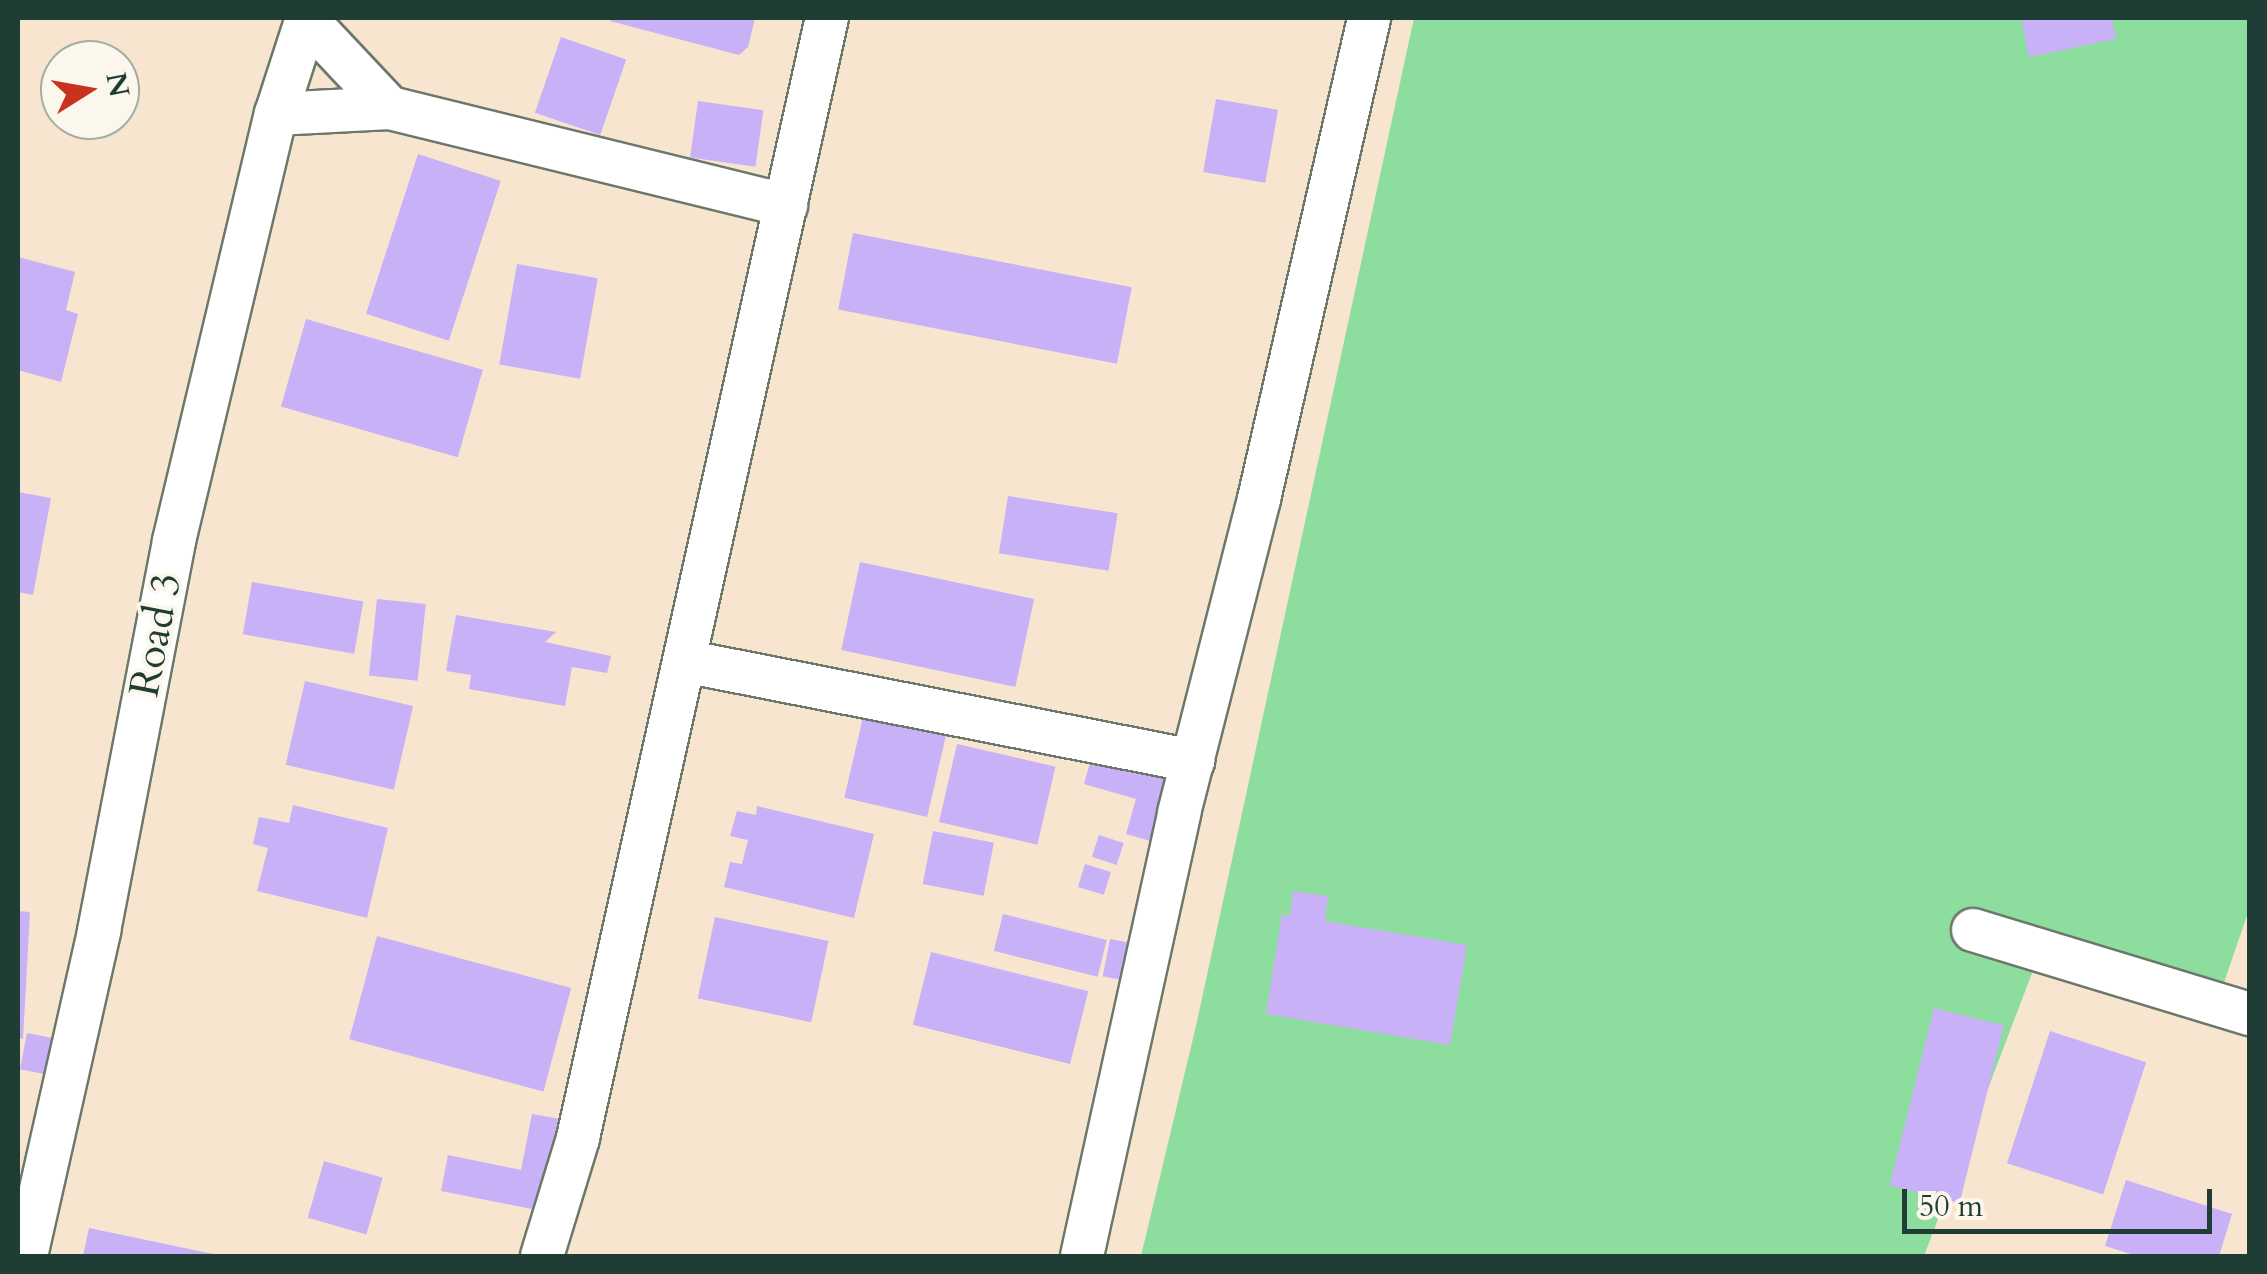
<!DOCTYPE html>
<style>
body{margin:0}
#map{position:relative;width:2267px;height:1274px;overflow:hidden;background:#f7e5cf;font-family:Cardo,serif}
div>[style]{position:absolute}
.green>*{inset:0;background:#8dde9e}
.building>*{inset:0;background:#c8b1f6;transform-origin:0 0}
.roads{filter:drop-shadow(2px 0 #6b786a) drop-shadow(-2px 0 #6b786a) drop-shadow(0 2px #6b786a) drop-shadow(0 -2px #6b786a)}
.minor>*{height:42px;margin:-21px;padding:0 21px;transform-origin:21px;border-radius:21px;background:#fff}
span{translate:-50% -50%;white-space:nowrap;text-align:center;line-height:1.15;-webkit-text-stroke:8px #fbf7ec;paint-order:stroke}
.street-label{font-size:42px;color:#1f3d34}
.frame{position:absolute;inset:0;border:20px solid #1f3d34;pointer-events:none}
.north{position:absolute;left:40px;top:40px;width:100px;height:100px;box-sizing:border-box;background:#fbf7ec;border:2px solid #a3ada2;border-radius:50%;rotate:79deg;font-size:28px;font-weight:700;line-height:40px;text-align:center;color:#1f3d34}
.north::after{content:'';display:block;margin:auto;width:35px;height:45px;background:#c8321e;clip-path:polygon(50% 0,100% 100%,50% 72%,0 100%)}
.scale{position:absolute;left:1902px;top:1189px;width:310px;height:45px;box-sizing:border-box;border:5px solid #1f3d34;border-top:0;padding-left:12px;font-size:30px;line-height:35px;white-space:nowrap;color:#1f3d34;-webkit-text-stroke:8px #fbf7ec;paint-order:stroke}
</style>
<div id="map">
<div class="green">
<div style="clip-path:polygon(1414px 18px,2249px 18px,2250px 907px,2221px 991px,2039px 955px,1924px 1256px,1141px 1256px,1196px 1026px)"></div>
</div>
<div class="building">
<div style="clip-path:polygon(611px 18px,755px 18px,748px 47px,739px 55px,610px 21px)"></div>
<div style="clip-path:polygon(2021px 18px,2112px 18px,2116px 39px,2029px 57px)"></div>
<div style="left:561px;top:37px;width:69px;height:80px;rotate:19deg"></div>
<div style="left:1216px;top:99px;width:63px;height:74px;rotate:10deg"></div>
<div style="left:698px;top:101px;width:66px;height:57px;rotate:8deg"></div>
<div style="left:418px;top:154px;width:87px;height:168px;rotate:18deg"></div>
<div style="left:853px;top:233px;width:284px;height:78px;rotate:11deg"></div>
<div style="clip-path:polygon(18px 257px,75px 272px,66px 310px,78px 314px,61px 382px,18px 370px)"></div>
<div style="left:517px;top:264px;width:82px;height:102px;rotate:10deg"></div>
<div style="left:306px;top:319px;width:184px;height:91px;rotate:16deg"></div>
<div style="clip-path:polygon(18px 492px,51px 498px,33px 595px,18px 592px)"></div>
<div style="left:1008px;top:496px;width:111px;height:58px;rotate:9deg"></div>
<div style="left:860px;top:562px;width:178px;height:90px;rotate:12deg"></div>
<div style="left:252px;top:582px;width:113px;height:53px;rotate:10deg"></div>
<div style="left:377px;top:599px;width:49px;height:77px;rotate:6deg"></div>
<div style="clip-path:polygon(456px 615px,556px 632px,545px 642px,611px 656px,607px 673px,572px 667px,565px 706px,469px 689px,471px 675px,446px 671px)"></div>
<div style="left:305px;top:681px;width:111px;height:86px;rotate:13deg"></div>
<div style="left:863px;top:717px;width:85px;height:83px;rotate:13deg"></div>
<div style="left:957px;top:744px;width:101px;height:80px;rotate:13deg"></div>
<div style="clip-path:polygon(1093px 752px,1173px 776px,1154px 842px,1126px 834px,1136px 799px,1084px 784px)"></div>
<div style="clip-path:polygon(293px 805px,388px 828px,367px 918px,257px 891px,268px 848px,253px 844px,259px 817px,289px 823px)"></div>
<div style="clip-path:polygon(757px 806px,874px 834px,854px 918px,724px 887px,730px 862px,742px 864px,748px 840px,730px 836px,737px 811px,756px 815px)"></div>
<div style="left:933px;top:831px;width:62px;height:54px;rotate:11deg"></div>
<div style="left:1099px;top:835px;width:26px;height:23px;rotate:18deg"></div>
<div style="left:1085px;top:864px;width:27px;height:24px;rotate:17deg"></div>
<div style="clip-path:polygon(1293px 891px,1328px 896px,1325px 921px,1467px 945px,1450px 1045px,1266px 1014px,1282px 914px,1290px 916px)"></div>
<div style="clip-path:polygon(18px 911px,30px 912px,23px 1039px,18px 1038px)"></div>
<div style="left:1003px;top:914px;width:107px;height:38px;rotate:14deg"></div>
<div style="left:715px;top:917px;width:116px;height:83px;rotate:12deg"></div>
<div style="left:377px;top:936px;width:201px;height:107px;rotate:15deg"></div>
<div style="left:1110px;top:939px;width:32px;height:38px;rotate:11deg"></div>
<div style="left:931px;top:952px;width:162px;height:75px;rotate:14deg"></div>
<div style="left:1934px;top:1008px;width:72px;height:183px;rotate:14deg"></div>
<div style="left:2050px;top:1031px;width:101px;height:139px;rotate:18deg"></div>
<div style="left:27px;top:1033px;width:26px;height:37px;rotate:11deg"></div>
<div style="clip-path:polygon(532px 1114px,561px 1119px,542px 1211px,441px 1191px,448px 1155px,521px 1170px)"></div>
<div style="left:324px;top:1161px;width:61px;height:59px;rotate:16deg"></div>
<div style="clip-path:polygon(2126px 1180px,2232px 1214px,2219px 1256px,2137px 1256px,2105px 1246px)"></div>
<div style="clip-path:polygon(89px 1228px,218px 1255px,217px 1256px,83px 1256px)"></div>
</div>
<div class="roads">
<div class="minor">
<div style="left:306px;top:19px;width:122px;rotate:46.7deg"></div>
<div style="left:276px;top:114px;width:114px;rotate:-3deg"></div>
<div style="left:390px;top:108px;width:408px;rotate:13.8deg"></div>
<div style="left:684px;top:661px;width:519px;rotate:11.11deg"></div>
<div style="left:1973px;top:930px;width:289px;rotate:16.9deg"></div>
<div style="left:26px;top:1256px;width:333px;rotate:-77.3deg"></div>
<div style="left:99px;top:931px;width:397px;rotate:-79.1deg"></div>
<div style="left:174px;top:541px;width:439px;rotate:-76.6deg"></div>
<div style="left:276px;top:114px;width:101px;rotate:-72.1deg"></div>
<div style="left:542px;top:1256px;width:123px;rotate:-73deg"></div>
<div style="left:578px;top:1138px;width:1147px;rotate:-77.47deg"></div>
<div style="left:1082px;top:1256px;width:453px;rotate:-77.6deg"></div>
<div style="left:1179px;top:813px;width:324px;rotate:-75.7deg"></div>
<div style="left:1259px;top:499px;width:493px;rotate:-77.1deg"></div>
</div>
</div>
<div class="street-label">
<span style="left:156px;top:635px;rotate:-79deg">Road 3</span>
</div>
<div class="frame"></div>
<div class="north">N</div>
<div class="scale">50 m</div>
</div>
